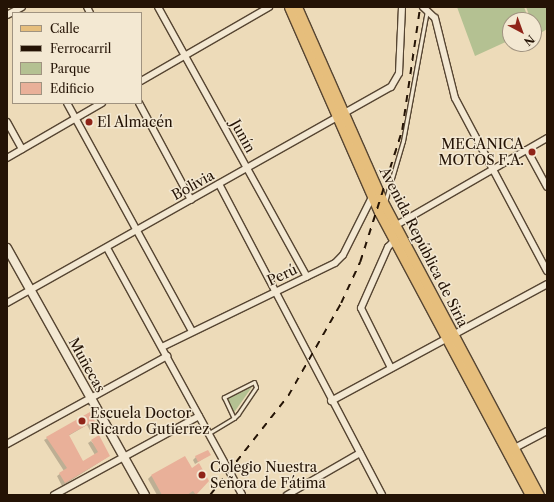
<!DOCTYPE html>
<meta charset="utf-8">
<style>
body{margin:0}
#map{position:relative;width:554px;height:502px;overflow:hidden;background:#eddbb9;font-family:"Libre Caslon Text",serif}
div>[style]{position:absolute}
.green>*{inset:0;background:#b4c192}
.shadow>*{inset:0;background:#0003}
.building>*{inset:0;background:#e9b099}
.roads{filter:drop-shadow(1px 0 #564532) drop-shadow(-1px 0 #564532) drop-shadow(0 1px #564532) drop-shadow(0 -1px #564532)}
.lane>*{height:3px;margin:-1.5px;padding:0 1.5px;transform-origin:1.5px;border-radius:1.5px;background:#f3e8d2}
.street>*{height:6px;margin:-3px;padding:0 3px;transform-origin:3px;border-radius:3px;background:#f3e8d2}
.secondary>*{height:8px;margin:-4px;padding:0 4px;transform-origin:4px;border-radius:4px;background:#f3e8d2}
.primary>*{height:9px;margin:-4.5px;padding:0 4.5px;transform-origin:4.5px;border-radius:4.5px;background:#e6be7c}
.rail>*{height:1.5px;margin-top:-0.75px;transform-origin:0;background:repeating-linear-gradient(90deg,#241305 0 7px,transparent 0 14px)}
.dots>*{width:11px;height:11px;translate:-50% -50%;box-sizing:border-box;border:2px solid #f3e8d2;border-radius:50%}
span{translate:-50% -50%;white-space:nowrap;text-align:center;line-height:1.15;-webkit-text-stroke:3px #f3e8d2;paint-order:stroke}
.poi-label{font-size:14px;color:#241305}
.left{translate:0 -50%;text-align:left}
.right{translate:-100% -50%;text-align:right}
.street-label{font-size:14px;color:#241305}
.frame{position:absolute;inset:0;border:8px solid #241305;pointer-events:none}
.legend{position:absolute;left:12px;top:12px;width:130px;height:92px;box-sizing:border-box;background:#f3e8d2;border:1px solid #a09380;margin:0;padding:5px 7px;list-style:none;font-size:12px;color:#241305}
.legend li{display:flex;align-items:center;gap:8px;height:20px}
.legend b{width:20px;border:1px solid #a09380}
.north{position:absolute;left:502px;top:12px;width:40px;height:40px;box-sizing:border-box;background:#f3e8d2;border:1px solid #a09380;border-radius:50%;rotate:139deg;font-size:11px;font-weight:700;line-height:16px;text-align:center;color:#241305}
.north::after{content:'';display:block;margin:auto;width:14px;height:18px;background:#8f2418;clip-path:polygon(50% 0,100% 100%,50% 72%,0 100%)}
</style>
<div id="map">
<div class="green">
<div style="clip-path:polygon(457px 7px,524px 7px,529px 20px,510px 20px,510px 40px,475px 56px)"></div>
<div style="clip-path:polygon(526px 7px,547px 7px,547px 29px,536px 36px,534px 20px,531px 20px)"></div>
<div style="clip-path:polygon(252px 387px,233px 414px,227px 398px)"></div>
</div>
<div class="shadow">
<div style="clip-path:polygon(89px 413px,98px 429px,92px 434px,87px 425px,68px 436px,83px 462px,95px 455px,88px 443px,91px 441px,106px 458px,62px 486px,57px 476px,64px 471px,44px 440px)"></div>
<div style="clip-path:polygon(209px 455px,195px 464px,193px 460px,196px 457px)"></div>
<div style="clip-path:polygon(151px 476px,208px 481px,195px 495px,157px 495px,148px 479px)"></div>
</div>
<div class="building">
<div style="clip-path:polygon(90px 412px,99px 429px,95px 432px,90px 423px,69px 435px,83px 461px,98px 452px,91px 440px,99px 435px,110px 456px,65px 483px,59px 473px,67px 468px,46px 437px)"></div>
<div style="clip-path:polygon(208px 450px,211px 455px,198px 462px,195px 456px)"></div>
<div style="clip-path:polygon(185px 456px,192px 468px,199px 463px,209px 481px,196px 495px,193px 491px,187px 495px,162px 495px,151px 475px)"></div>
</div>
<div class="roads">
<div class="lane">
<div style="left:385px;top:202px;width:64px;rotate:-73.6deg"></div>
<div style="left:403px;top:141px;width:133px;rotate:-79.6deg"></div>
<div style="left:209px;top:433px;width:29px;rotate:-31deg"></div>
<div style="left:234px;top:418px;width:6px;rotate:-45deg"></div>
<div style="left:238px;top:414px;width:32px;rotate:-56deg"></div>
<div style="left:256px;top:387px;width:5px;rotate:-112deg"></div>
<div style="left:254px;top:382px;width:34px;rotate:153deg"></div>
<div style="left:224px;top:397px;width:23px;rotate:65deg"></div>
</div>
<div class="street">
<div style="left:87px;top:7px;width:7px;rotate:63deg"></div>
<div style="left:158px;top:7px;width:308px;rotate:61.1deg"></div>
<div style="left:423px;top:7px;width:16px;rotate:43deg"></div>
<div style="left:435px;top:18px;width:82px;rotate:76deg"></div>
<div style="left:455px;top:98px;width:196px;rotate:62deg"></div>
<div style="left:7px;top:15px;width:17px;rotate:-28deg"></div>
<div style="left:141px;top:81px;width:148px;rotate:-30deg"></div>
<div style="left:67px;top:103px;width:260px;rotate:61.3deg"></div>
<div style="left:139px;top:103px;width:110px;rotate:61.8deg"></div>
<div style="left:7px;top:122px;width:31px;rotate:61deg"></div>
<div style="left:527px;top:150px;width:42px;rotate:61.6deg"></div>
<div style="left:7px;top:158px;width:110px;rotate:-30.1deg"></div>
<div style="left:219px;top:184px;width:351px;rotate:62.3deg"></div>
<div style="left:393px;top:227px;width:178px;rotate:-30deg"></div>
<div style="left:107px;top:248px;width:281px;rotate:61.3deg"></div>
<div style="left:7px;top:303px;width:441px;rotate:-29.4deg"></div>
<div style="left:391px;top:87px;width:16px;rotate:-60deg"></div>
<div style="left:399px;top:73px;width:66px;rotate:-87.4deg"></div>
<div style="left:162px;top:347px;width:192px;rotate:-25.9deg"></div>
<div style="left:335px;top:263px;width:11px;rotate:-45deg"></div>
<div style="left:343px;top:255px;width:67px;rotate:-63.4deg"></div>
<div style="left:391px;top:368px;width:67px;rotate:-116.6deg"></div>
<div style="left:361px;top:308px;width:67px;rotate:-66.1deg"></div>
<div style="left:388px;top:247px;width:8px;rotate:-45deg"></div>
<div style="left:331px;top:401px;width:246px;rotate:-28.4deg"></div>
<div style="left:7px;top:444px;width:183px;rotate:-28.8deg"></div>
<div style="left:511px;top:450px;width:41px;rotate:-27.8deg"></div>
<div style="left:54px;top:495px;width:165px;rotate:-28.6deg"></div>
<div style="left:287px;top:495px;width:84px;rotate:-29.9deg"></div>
</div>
<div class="secondary">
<div style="left:7px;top:248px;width:283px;rotate:60.8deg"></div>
</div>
<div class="primary">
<div style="left:289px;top:7px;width:224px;rotate:66.3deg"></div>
<div style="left:379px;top:212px;width:321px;rotate:61.9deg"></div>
<div style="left:297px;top:7px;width:211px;rotate:66.2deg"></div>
<div style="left:382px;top:200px;width:334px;rotate:62deg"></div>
</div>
</div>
<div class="rail">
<div style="left:210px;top:495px;width:126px;rotate:-51.8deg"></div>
<div style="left:288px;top:396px;width:107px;rotate:-60.3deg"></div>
<div style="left:341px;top:303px;width:45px;rotate:-65.1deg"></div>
<div style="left:360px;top:262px;width:139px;rotate:-72.3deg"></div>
<div style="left:402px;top:130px;width:124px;rotate:-81.7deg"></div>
</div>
<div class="dots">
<div style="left:89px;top:122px;background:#8f2418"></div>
<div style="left:532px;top:152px;background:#8f2418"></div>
<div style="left:82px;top:421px;background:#8f2418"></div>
<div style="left:202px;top:475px;background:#8f2418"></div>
</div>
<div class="poi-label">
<span class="left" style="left:97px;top:122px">El Almacén</span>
<span class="right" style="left:524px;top:152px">MECANICA<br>MOTOS F.A.</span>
<span class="left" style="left:90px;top:421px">Escuela Doctor<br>Ricardo Gutierrez</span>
<span class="left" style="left:210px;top:475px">Colegio Nuestra<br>Señora de Fátima</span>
</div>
<div class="street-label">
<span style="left:243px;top:136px;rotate:61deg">Junín</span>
<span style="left:193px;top:185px;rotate:-29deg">Bolivia</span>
<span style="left:424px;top:247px;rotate:63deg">Avenida República de Siria</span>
<span style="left:282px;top:275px;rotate:-25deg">Perú</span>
<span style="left:87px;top:365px;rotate:61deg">Muñecas</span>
</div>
<div class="frame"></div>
<ul class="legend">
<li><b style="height:5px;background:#e6be7c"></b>Calle</li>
<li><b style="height:5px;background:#241305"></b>Ferrocarril</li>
<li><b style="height:11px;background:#b4c192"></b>Parque</li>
<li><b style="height:11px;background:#e9b099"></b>Edificio</li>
</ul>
<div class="north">N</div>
</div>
